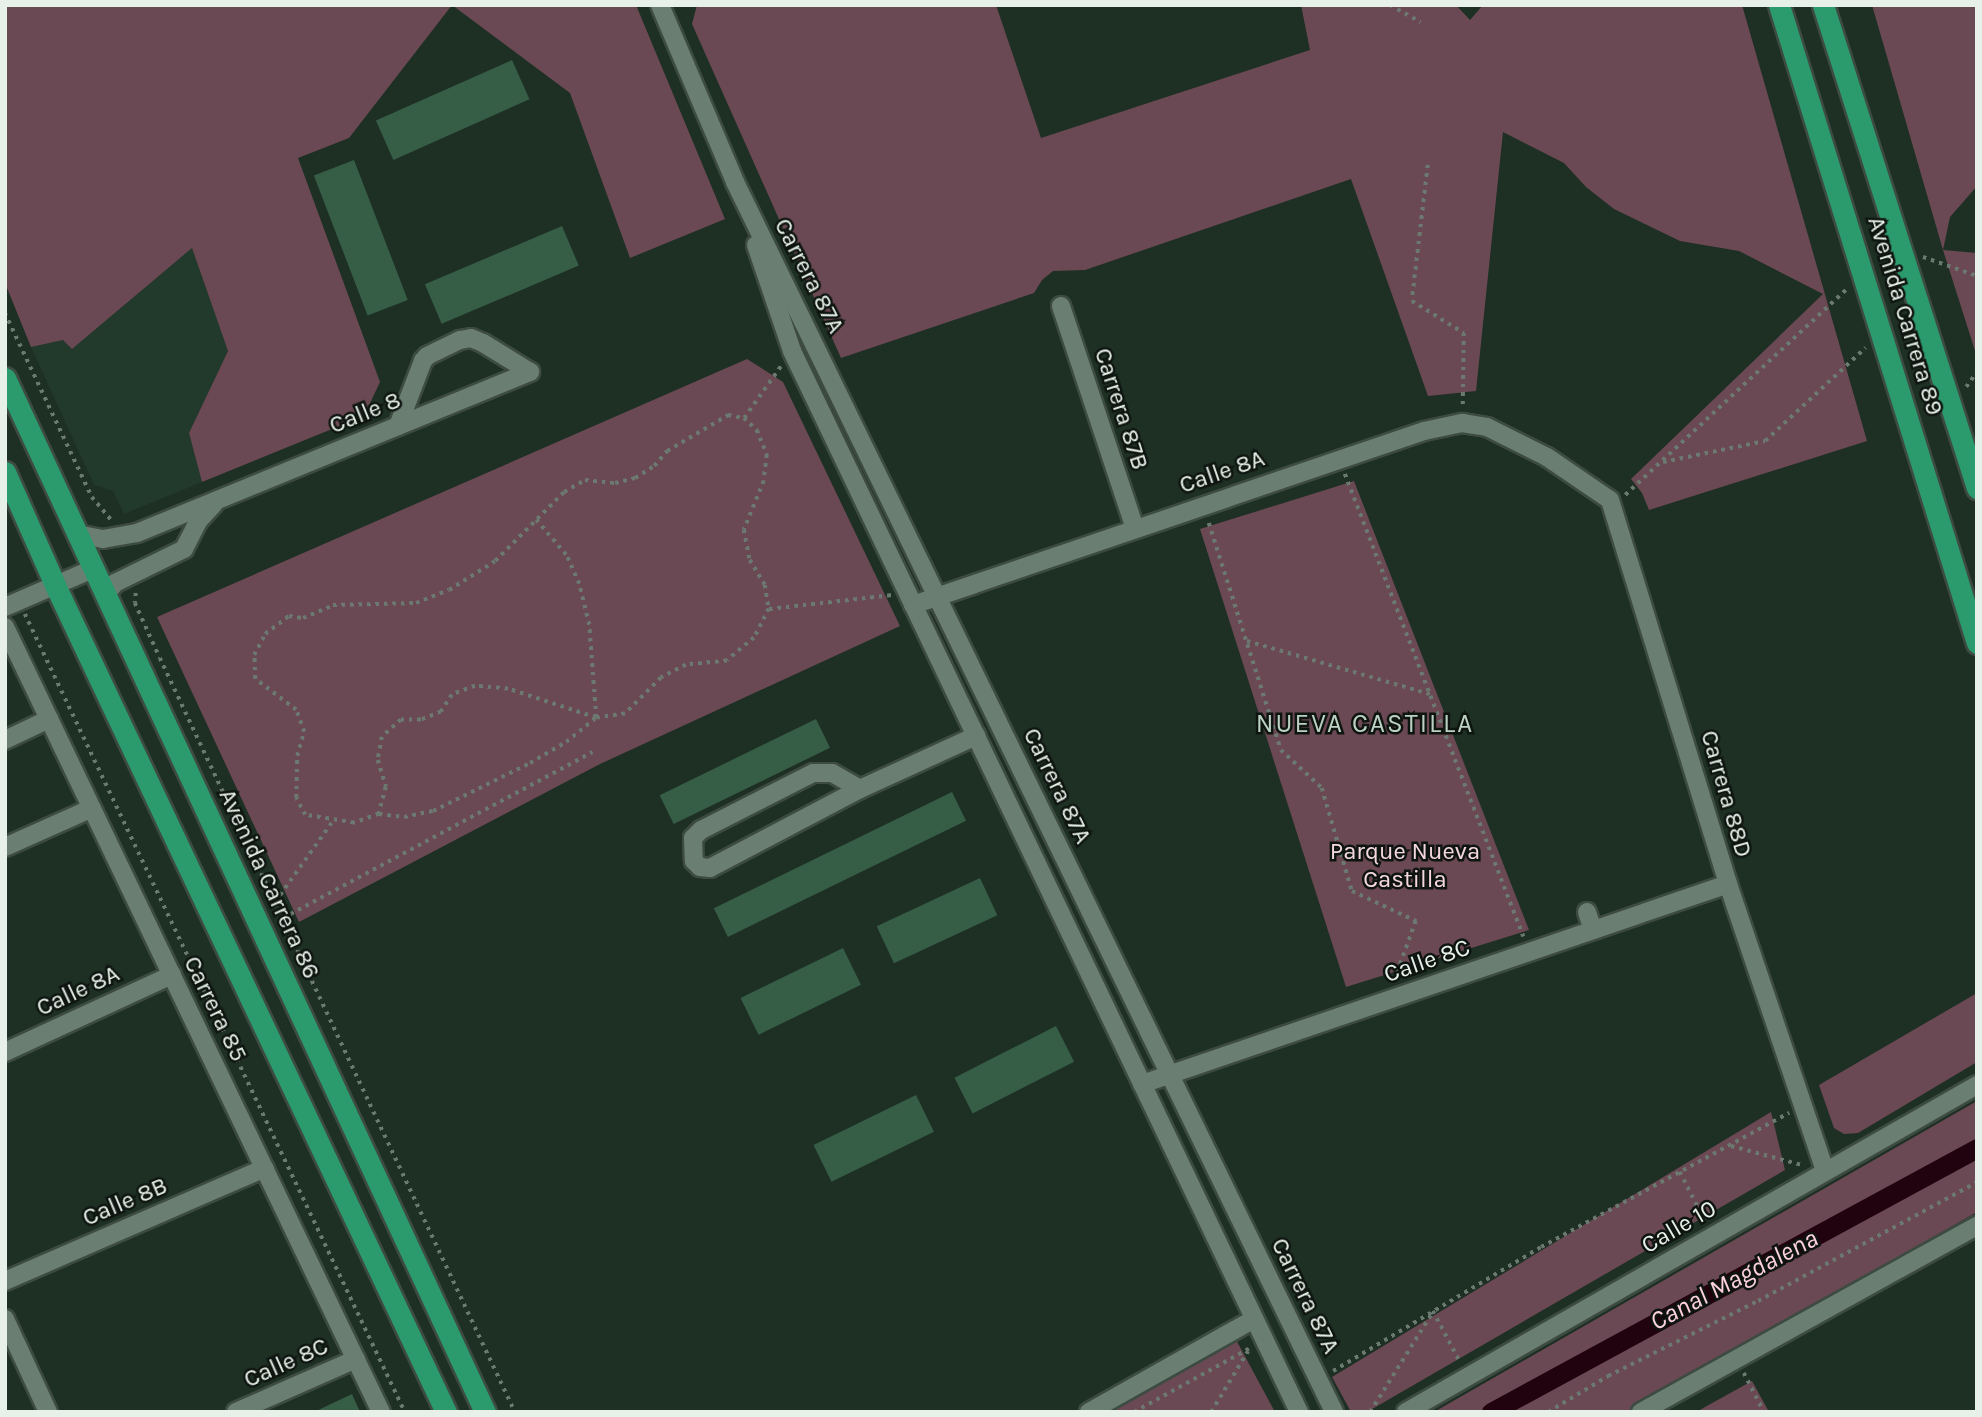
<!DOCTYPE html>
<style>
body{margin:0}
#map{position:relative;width:1982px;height:1417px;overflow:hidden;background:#1e2f24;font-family:Karla,sans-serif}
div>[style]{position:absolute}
.built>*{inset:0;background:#223a2c}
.green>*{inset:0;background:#6b4954}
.canal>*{height:19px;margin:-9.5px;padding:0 9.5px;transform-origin:9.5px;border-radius:9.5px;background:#21020f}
.building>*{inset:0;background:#365d46;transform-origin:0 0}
.path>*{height:3.5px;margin-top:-1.75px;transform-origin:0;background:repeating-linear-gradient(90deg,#6b7970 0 3.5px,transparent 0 8.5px)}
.roads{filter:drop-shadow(2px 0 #3d4b42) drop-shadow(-2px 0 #3d4b42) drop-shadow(0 2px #3d4b42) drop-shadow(0 -2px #3d4b42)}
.minor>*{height:18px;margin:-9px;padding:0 9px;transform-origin:9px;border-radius:9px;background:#6b7e72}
.major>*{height:21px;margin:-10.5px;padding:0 10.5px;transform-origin:10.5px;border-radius:10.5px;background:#2b9a6c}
span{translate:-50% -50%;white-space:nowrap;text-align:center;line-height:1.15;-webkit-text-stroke:5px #0e1510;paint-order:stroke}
.street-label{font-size:24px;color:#e7f1ea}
.park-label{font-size:24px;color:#f5d7e1}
.neighbourhood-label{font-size:26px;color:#bcd1c3;letter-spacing:2px}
.water-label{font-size:26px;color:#fed1df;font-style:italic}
.frame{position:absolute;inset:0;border:7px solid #e7f1ea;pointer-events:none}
</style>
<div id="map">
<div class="built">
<div style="clip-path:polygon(192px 248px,228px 351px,189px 433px,202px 482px,124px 514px,113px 491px,94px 485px,31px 347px,63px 340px,72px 349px)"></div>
</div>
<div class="green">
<div style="clip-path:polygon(5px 5px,452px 5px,349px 138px,298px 158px,380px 382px,364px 416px,202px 482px,189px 433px,228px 351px,192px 248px,72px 349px,63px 340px,31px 347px,5px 283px)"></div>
<div style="clip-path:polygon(452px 5px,636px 5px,725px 219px,630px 258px,570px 93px)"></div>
<div style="clip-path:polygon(697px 5px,996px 5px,1041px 138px,1310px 50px,1301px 5px,1456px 5px,1470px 20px,1483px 5px,1742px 5px,1867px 441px,1649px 510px,1642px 493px,1631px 479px,1823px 294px,1739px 251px,1680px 241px,1614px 209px,1586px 187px,1564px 163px,1503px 132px,1476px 391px,1428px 396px,1351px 179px,1085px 270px,1053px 271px,1042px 280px,1034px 293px,841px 358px,692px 24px)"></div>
<div style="clip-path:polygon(1872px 5px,1977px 5px,1977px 186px,1950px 217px,1943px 250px,1977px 253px,1977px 357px,1943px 250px)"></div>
<div style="clip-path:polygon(747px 359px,783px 382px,900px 626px,600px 764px,299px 922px,157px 617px)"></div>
<div style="clip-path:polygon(1354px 481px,1529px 930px,1346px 987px,1200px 529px)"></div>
<div style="clip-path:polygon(1977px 993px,1977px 1062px,1858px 1133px,1844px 1134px,1834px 1128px,1819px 1085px)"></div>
<div style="clip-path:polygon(1977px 1101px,1977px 1212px,1626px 1412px,1434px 1412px)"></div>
<div style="clip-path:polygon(1771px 1112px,1785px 1170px,1367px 1412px,1351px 1412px,1332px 1377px)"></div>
<div style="clip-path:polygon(1234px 1336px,1275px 1412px,1093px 1412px)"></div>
<div style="clip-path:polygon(1752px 1381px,1769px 1412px,1696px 1412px)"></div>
</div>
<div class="canal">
<div style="left:1491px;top:1412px;width:553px;rotate:-28.51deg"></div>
</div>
<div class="building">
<div style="left:512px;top:60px;width:43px;height:149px;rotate:66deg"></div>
<div style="left:354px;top:160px;width:150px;height:43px;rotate:69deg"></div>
<div style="left:562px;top:226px;width:43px;height:149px;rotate:67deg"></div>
<div style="left:816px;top:719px;width:32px;height:174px;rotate:64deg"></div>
<div style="left:952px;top:792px;width:32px;height:265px;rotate:64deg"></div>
<div style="left:980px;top:878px;width:41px;height:114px;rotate:65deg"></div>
<div style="left:843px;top:948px;width:41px;height:114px;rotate:64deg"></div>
<div style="left:1056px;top:1026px;width:40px;height:114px;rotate:63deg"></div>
<div style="left:916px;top:1095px;width:41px;height:114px;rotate:64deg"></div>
<div style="clip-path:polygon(352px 1394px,360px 1412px,314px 1412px)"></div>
</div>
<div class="path">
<div style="left:1390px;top:5px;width:35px;rotate:29deg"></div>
<div style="left:1428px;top:165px;width:137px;rotate:96.7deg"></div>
<div style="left:1412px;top:301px;width:61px;rotate:31.6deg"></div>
<div style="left:1464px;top:333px;width:74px;rotate:90.8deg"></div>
<div style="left:1923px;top:257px;width:57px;rotate:19.4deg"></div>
<div style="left:5px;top:313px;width:204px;rotate:64.7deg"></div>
<div style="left:92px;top:497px;width:30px;rotate:50deg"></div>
<div style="left:1966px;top:387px;width:19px;rotate:-54deg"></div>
<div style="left:728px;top:415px;width:16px;rotate:11deg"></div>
<div style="left:744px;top:418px;width:18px;rotate:43deg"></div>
<div style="left:757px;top:430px;width:27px;rotate:68deg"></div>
<div style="left:767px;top:455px;width:26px;rotate:97deg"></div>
<div style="left:764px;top:481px;width:53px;rotate:112.2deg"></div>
<div style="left:744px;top:530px;width:31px;rotate:79deg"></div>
<div style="left:750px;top:560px;width:29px;rotate:59deg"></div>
<div style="left:765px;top:585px;width:24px;rotate:81deg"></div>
<div style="left:769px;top:609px;width:33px;rotate:117deg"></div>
<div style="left:754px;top:638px;width:35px;rotate:140deg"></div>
<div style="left:727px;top:661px;width:41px;rotate:174.4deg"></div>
<div style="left:686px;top:665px;width:28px;rotate:153deg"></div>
<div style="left:661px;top:678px;width:51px;rotate:135deg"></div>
<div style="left:625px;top:714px;width:29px;rotate:172deg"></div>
<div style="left:596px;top:718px;width:93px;rotate:-161.8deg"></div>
<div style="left:508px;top:689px;width:33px;rotate:-175deg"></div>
<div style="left:475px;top:686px;width:25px;rotate:159deg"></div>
<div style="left:452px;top:695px;width:20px;rotate:123deg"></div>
<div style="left:441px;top:712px;width:22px;rotate:158deg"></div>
<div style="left:421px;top:720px;width:20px;rotate:180deg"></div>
<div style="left:401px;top:720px;width:25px;rotate:138deg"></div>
<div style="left:382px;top:737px;width:23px;rotate:100deg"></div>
<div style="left:378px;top:760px;width:28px;rotate:73deg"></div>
<div style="left:386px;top:787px;width:28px;rotate:105deg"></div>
<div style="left:379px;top:814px;width:27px;rotate:160deg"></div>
<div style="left:354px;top:823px;width:50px;rotate:-170.7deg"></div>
<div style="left:305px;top:815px;width:19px;rotate:-118deg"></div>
<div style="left:296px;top:798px;width:42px;rotate:-88.6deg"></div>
<div style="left:297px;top:756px;width:25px;rotate:-74deg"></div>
<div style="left:304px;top:732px;width:23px;rotate:-110deg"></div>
<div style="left:296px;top:710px;width:51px;rotate:-142.9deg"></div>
<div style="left:255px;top:679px;width:24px;rotate:-92deg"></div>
<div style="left:254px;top:655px;width:24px;rotate:-62deg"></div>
<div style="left:265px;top:634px;width:30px;rotate:-37deg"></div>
<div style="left:289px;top:616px;width:14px;rotate:8deg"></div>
<div style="left:303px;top:618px;width:33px;rotate:-23deg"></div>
<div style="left:333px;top:605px;width:83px;rotate:-1.4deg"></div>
<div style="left:416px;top:603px;width:35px;rotate:-22deg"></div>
<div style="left:449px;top:590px;width:54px;rotate:-32.2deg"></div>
<div style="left:495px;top:561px;width:98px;rotate:-45deg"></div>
<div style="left:564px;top:492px;width:24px;rotate:-30deg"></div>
<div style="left:585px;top:480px;width:30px;rotate:6deg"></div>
<div style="left:615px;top:483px;width:21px;rotate:-14deg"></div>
<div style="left:635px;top:478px;width:22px;rotate:-32deg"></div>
<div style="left:654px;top:466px;width:20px;rotate:-49deg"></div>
<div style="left:667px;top:451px;width:71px;rotate:-30.5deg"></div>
<div style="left:744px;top:418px;width:64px;rotate:-54.6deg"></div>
<div style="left:1663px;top:462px;width:104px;rotate:-11.6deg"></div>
<div style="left:1765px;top:441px;width:137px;rotate:-42.9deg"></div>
<div style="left:1345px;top:474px;width:496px;rotate:68.9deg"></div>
<div style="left:1625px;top:495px;width:304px;rotate:-42.9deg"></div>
<div style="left:1209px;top:523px;width:238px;rotate:72.4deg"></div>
<div style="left:1281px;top:750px;width:56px;rotate:42.8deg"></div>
<div style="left:1322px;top:788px;width:107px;rotate:73.8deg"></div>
<div style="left:1352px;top:891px;width:71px;rotate:25.1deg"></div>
<div style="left:1416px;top:921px;width:62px;rotate:109.9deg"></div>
<div style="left:136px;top:593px;width:10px;rotate:96deg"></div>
<div style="left:135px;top:603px;width:60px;rotate:65.6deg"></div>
<div style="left:160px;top:658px;width:833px;rotate:64.79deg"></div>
<div style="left:769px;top:609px;width:124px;rotate:-6.5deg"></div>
<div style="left:25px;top:614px;width:884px;rotate:64.54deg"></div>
<div style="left:1247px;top:641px;width:194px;rotate:16.2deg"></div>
<div style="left:379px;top:814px;width:25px;rotate:7deg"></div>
<div style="left:404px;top:817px;width:30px;rotate:-12deg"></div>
<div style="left:433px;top:811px;width:108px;rotate:-26.3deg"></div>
<div style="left:530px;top:763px;width:42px;rotate:-30.3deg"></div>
<div style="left:566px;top:742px;width:38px;rotate:-39deg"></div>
<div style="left:596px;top:718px;width:93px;rotate:-94.3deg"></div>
<div style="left:589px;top:625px;width:42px;rotate:-103.7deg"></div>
<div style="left:579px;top:584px;width:32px;rotate:-114deg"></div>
<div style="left:566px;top:555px;width:46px;rotate:-130.6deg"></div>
<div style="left:275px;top:902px;width:98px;rotate:-54.5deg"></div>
<div style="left:283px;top:918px;width:351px;rotate:-28.2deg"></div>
<div style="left:1731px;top:1146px;width:73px;rotate:15deg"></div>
<div style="left:1680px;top:1172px;width:57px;rotate:63deg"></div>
<div style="left:1433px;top:1311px;width:58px;rotate:62.1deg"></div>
<div style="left:1333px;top:1371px;width:242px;rotate:-30.8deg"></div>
<div style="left:1541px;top:1247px;width:282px;rotate:-28.4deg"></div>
<div style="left:1744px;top:1373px;width:44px;rotate:62.9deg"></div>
<div style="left:1134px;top:1412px;width:132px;rotate:-28.9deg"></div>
<div style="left:1211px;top:1412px;width:71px;rotate:-58.8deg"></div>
<div style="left:1370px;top:1412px;width:117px;rotate:-57.9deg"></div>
<div style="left:1548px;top:1412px;width:70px;rotate:-31deg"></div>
<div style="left:1608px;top:1376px;width:168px;rotate:-26.6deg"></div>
<div style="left:1758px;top:1301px;width:249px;rotate:-28.5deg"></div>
</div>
<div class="roads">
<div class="minor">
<div style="left:660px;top:5px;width:192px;rotate:67deg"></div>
<div style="left:735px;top:182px;width:1368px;rotate:64.03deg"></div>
<div style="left:756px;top:245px;width:112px;rotate:71.2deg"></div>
<div style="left:792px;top:351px;width:1176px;rotate:64.46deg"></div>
<div style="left:1061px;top:306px;width:234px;rotate:71.6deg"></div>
<div style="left:398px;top:426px;width:70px;rotate:-69deg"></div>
<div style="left:423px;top:361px;width:6px;rotate:-51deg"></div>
<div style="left:427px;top:356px;width:37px;rotate:-26deg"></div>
<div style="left:460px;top:340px;width:11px;rotate:-10deg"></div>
<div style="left:471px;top:338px;width:13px;rotate:23deg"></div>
<div style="left:483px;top:343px;width:55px;rotate:31.7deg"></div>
<div style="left:77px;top:534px;width:26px;rotate:11deg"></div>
<div style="left:103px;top:539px;width:35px;rotate:-10deg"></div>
<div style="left:137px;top:533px;width:425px;rotate:-22.3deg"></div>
<div style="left:105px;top:595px;width:16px;rotate:-50deg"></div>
<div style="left:115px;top:583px;width:77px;rotate:-26.2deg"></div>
<div style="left:184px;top:549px;width:33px;rotate:-63deg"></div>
<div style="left:199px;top:520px;width:22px;rotate:-47deg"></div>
<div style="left:913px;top:605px;width:540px;rotate:-18.8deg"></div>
<div style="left:1424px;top:431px;width:39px;rotate:-12deg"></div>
<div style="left:1462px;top:423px;width:25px;rotate:9deg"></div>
<div style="left:1487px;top:427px;width:67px;rotate:26.6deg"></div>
<div style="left:1547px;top:457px;width:76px;rotate:34.3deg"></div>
<div style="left:1610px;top:500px;width:402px;rotate:72.9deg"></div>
<div style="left:1728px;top:884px;width:303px;rotate:71.3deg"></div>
<div style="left:5px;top:607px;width:96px;rotate:-23.4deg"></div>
<div style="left:5px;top:627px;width:870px;rotate:64.41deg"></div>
<div style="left:5px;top:740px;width:49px;rotate:-25.5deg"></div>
<div style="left:860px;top:789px;width:32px;rotate:-150deg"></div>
<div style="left:832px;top:773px;width:19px;rotate:180deg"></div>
<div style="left:813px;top:773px;width:126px;rotate:153deg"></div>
<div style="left:701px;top:830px;width:11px;rotate:135deg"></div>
<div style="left:693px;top:838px;width:23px;rotate:88deg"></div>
<div style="left:694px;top:861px;width:8px;rotate:45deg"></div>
<div style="left:700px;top:867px;width:10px;rotate:6deg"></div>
<div style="left:710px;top:868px;width:170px;rotate:-27.8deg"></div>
<div style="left:860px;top:789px;width:128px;rotate:-24.6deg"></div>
<div style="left:5px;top:847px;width:95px;rotate:-24.1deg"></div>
<div style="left:1587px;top:912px;width:19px;rotate:72deg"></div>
<div style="left:5px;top:1052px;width:184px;rotate:-24.8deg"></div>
<div style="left:1142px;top:1084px;width:619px;rotate:-18.84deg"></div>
<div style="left:5px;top:1281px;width:283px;rotate:-23.5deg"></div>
<div style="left:5px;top:1319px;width:102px;rotate:65.2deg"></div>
<div style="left:236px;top:1412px;width:131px;rotate:-23.8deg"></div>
<div style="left:1089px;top:1412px;width:189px;rotate:-29.4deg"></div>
<div style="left:1406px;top:1412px;width:658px;rotate:-29.8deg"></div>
<div style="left:1641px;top:1412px;width:384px;rotate:-29deg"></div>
</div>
<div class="major">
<div style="left:1779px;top:5px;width:668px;rotate:72.76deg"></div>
<div style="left:1823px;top:5px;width:507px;rotate:72.32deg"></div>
<div style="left:5px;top:378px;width:1140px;rotate:65.1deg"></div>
<div style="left:5px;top:472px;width:124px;rotate:66.1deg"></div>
<div style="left:55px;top:585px;width:915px;rotate:64.7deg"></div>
</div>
</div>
<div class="street-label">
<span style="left:809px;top:276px;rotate:63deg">Carrera 87A</span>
<span style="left:1905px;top:316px;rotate:73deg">Avenida Carrera 89</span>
<span style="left:1121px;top:409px;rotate:72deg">Carrera 87B</span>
<span style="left:365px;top:413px;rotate:-22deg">Calle 8</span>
<span style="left:1222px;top:472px;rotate:-19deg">Calle 8A</span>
<span style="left:1057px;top:786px;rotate:64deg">Carrera 87A</span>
<span style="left:1726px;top:794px;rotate:74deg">Carrera 88D</span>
<span style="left:269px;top:884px;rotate:65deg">Avenida Carrera 86</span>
<span style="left:1427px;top:961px;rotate:-19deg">Calle 8C</span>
<span style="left:78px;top:991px;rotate:-25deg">Calle 8A</span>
<span style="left:215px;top:1009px;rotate:64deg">Carrera 85</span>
<span style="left:125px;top:1202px;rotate:-23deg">Calle 8B</span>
<span style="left:1679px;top:1227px;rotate:-30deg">Calle 10</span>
<span style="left:1305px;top:1296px;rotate:64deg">Carrera 87A</span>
<span style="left:286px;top:1363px;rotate:-24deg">Calle 8C</span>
</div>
<div class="park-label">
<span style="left:1405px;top:866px">Parque Nueva<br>Castilla</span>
</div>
<div class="neighbourhood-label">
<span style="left:1365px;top:724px">NUEVA CASTILLA</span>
</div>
<div class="water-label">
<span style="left:1734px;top:1280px;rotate:-28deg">Canal Magdalena</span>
</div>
<div class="frame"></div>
</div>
